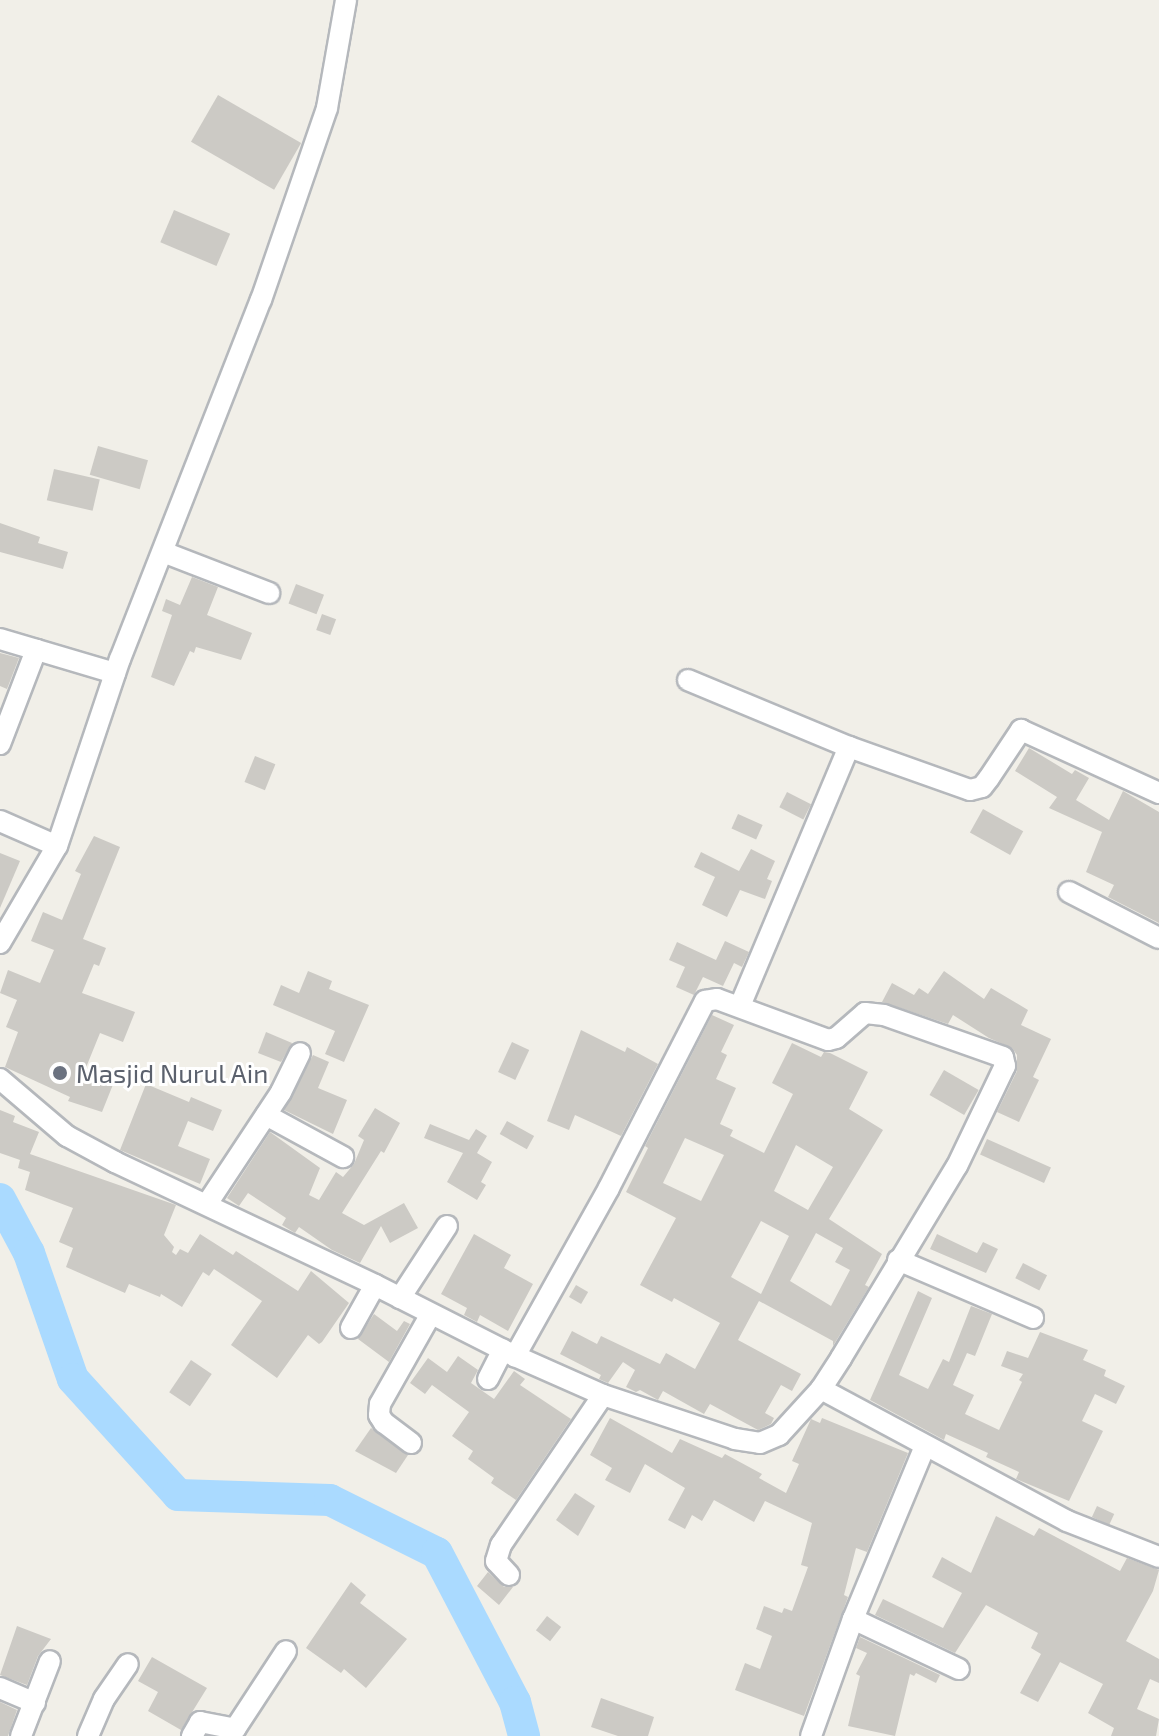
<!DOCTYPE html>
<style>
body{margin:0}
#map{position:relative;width:1159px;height:1736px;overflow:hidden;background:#f1efe8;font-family:"Exo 2",sans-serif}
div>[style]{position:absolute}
.river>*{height:32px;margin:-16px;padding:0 16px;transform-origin:16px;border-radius:16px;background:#aadaff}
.building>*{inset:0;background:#cccac5;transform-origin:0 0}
.roads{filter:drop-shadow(2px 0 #b5b8bc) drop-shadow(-2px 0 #b5b8bc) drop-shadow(0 2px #b5b8bc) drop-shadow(0 -2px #b5b8bc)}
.minor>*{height:20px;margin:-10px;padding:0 10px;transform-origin:10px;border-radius:10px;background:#fff}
.dots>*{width:22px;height:22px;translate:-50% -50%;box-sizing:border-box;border:4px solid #fff;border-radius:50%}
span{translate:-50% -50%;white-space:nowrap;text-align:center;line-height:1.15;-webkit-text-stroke:6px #fff;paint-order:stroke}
.worship-label{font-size:26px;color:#5b616d}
.left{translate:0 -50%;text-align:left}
</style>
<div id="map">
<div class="river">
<div style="left:0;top:1199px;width:61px;rotate:61.8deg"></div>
<div style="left:29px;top:1253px;width:133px;rotate:70.8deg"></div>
<div style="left:73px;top:1379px;width:156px;rotate:47.8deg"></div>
<div style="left:178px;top:1495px;width:152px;rotate:1.9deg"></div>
<div style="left:330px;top:1500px;width:119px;rotate:26.4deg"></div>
<div style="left:437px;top:1553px;width:168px;rotate:62.4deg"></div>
<div style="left:515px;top:1702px;width:35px;rotate:75deg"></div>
</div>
<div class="building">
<div style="left:218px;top:95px;width:96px;height:54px;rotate:30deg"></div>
<div style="left:174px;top:210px;width:61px;height:35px;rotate:23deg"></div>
<div style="left:98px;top:446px;width:52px;height:30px;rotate:16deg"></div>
<div style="left:54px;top:469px;width:47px;height:32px;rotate:13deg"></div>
<div style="clip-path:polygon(0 523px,40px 537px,38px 543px,68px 552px,63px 569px,0 552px)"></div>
<div style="clip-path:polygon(192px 577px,218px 587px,207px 615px,252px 633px,241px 660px,196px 647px,194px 653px,190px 651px,174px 686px,151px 677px,172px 615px,162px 611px,166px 599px,180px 605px)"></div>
<div style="left:296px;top:584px;width:30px;height:21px;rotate:21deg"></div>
<div style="left:322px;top:614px;width:15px;height:17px;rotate:20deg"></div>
<div style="clip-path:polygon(0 653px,19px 658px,7px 689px,0 686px)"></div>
<div style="clip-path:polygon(1029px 748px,1072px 774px,1075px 770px,1089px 778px,1076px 800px,1109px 820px,1123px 791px,1159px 812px,1159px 923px,1108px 897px,1114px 885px,1086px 872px,1102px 832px,1049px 808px,1057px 797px,1015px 771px)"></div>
<div style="left:255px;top:756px;width:22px;height:28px;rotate:22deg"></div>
<div style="left:787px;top:792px;width:27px;height:17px;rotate:27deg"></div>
<div style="left:983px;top:809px;width:46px;height:27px;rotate:29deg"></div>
<div style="left:738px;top:814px;width:27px;height:16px;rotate:24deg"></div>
<div style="clip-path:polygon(94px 836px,120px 847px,83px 939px,106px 948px,99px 966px,94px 964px,82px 993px,135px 1012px,123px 1042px,100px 1033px,85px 1070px,114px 1082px,102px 1112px,68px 1101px,70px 1097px,5px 1067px,18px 1032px,6px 1027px,17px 1000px,0 993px,8px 970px,40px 983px,54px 950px,31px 941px,43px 912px,62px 920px,81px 874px,75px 871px)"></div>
<div style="clip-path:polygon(751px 849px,775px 861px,767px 879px,772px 881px,765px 899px,740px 890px,727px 917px,702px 905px,715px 877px,694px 867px,701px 852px,739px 871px)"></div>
<div style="clip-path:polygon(0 853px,20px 861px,0 908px)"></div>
<div style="clip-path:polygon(725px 941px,749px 952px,742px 967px,734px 963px,723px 986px,703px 977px,694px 995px,676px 987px,685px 967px,669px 960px,677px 942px,716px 960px)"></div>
<div style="clip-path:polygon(308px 971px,332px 981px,329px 989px,369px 1005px,344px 1062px,325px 1054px,335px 1031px,273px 1005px,281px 985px,299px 993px)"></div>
<div style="clip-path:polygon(944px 971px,984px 999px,991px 988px,1028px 1010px,1021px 1025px,1051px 1039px,1033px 1077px,1039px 1080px,1019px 1122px,997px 1112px,1017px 1071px,1017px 1055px,1012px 1048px,989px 1038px,953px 1015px,948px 1024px,882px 1002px,892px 983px,914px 995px,919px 988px,928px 994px)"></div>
<div style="clip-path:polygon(evenodd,712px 1015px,734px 1025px,721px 1052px,727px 1055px,716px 1079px,736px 1088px,720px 1124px,733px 1130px,730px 1136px,764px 1153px,793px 1094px,772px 1083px,792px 1043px,821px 1057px,824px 1052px,830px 1053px,868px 1072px,849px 1109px,883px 1130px,829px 1219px,882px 1254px,865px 1285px,869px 1287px,833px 1346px,833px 1341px,759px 1301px,738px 1340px,801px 1374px,792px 1391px,781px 1385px,765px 1413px,774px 1418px,771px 1424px,758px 1430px,710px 1404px,704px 1414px,663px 1391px,658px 1400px,640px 1390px,636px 1392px,626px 1387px,635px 1370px,623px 1362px,608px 1383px,599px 1379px,601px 1375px,560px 1354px,572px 1331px,597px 1344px,601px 1336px,660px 1364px,666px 1353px,695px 1369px,720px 1323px,674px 1298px,672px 1302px,640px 1285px,676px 1218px,626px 1192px,648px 1148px,645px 1146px,712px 1015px,685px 1138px,724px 1155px,701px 1201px,663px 1183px,685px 1138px,712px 1015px,796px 1145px,833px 1167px,808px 1210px,774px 1191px,796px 1145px,712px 1015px,761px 1221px,789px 1236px,761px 1294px,731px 1277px,761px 1221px,712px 1015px,816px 1233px,843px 1248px,835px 1262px,850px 1270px,831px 1306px,790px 1281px,816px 1233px)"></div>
<div style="clip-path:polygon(581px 1030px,625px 1052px,627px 1047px,658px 1064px,621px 1136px,575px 1115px,569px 1130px,547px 1121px)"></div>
<div style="clip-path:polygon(266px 1032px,292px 1043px,281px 1062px,258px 1053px)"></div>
<div style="left:512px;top:1042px;width:19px;height:33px;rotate:25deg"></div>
<div style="clip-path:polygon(313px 1055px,329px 1062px,318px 1088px,347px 1100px,333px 1134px,284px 1110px)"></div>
<div style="left:944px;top:1070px;width:40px;height:29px;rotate:30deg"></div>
<div style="clip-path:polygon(146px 1084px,189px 1102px,191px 1097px,222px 1110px,213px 1131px,188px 1121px,178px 1146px,210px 1159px,200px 1184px,120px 1150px)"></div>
<div style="clip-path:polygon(375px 1108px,400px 1123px,384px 1153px,381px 1151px,342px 1213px,364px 1225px,404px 1203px,418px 1228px,390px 1243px,381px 1226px,360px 1263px,332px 1250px,299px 1227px,295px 1233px,282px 1225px,286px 1218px,248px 1193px,239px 1206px,227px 1198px,270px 1132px,320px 1168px,309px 1195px,319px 1200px,336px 1172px,343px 1177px,354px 1164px,364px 1140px,358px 1136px)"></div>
<div style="clip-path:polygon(0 1110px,15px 1116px,13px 1122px,39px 1132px,30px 1154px,176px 1205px,164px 1235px,174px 1247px,172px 1252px,176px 1255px,180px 1249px,188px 1253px,200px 1234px,233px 1255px,236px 1251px,298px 1291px,311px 1271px,349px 1303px,322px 1342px,319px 1344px,308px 1335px,277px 1378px,231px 1345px,262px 1301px,214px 1269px,209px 1276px,203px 1272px,182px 1307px,161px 1294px,160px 1297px,129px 1284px,125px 1293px,66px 1267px,73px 1248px,59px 1242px,73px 1208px,25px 1190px,30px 1172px,18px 1168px,20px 1160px,0 1153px)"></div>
<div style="left:507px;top:1121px;width:31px;height:15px;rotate:29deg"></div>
<div style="clip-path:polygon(430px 1124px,469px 1140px,476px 1129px,487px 1136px,477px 1153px,492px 1162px,481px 1182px,486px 1185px,477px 1200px,447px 1182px,463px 1153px,424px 1138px)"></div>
<div style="left:987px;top:1139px;width:70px;height:17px;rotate:24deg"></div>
<div style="clip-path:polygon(474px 1234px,511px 1255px,504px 1268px,533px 1284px,508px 1331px,480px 1315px,477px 1322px,464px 1315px,467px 1308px,441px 1294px)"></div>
<div style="clip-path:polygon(937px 1234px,977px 1253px,983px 1242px,998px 1249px,986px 1273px,930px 1249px)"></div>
<div style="left:1023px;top:1263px;width:27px;height:17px;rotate:27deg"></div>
<div style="left:576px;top:1285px;width:14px;height:14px;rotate:30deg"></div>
<div style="clip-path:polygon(918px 1291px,932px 1298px,899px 1375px,928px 1389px,943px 1359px,949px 1362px,971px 1306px,992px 1314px,975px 1356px,967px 1353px,953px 1385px,974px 1395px,965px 1414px,999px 1430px,1022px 1382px,1019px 1380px,1023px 1374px,1001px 1366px,1007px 1351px,1028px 1358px,1040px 1332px,1088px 1350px,1083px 1360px,1106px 1370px,1104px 1376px,1125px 1386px,1116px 1404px,1095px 1394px,1082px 1421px,1103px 1431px,1069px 1501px,1016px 1479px,1019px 1472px,986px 1457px,988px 1453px,946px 1434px,944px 1440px,870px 1400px)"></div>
<div style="clip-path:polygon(374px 1314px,397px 1331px,404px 1321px,410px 1324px,389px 1362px,358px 1339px)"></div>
<div style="clip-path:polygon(458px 1356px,478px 1370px,471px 1383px,494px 1399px,514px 1371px,525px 1379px,520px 1385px,571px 1419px,516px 1500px,491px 1483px,494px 1478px,468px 1459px,473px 1451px,452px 1436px,469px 1412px,432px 1385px,425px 1394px,410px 1383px,428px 1358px,447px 1372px)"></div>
<div style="left:191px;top:1360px;width:25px;height:39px;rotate:34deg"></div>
<div style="clip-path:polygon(610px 1418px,672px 1453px,680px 1439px,722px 1458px,725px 1454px,762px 1474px,759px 1478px,786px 1493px,799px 1464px,792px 1461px,811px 1419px,820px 1423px,822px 1418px,908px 1453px,867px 1552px,856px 1548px,844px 1595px,848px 1597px,804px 1716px,735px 1690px,745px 1663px,760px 1669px,772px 1636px,756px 1629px,764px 1606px,782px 1613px,784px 1608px,792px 1611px,808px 1567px,801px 1565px,812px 1523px,765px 1501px,754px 1522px,714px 1500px,702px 1521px,692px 1515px,685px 1529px,668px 1520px,685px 1488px,645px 1464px,630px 1493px,605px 1480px,612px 1468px,590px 1455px)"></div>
<div style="clip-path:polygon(371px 1428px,408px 1455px,396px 1473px,355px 1451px)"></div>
<div style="clip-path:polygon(575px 1493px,595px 1506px,578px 1536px,556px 1520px)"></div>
<div style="left:1097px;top:1506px;width:19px;height:12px;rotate:25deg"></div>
<div style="clip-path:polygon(996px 1516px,1034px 1536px,1039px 1528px,1120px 1571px,1127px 1558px,1159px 1570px,1153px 1591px,1126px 1641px,1159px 1659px,1159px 1683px,1150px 1679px,1137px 1709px,1159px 1719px,1156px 1736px,1111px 1736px,1114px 1728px,1088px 1713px,1103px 1684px,1060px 1662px,1038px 1702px,1020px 1693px,1041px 1654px,1031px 1648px,1038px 1633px,986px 1605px,955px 1653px,875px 1615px,883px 1599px,943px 1628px,962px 1593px,932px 1577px,942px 1557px,971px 1573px)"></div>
<div style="clip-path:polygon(488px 1572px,504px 1587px,513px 1587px,499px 1605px,477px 1586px)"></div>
<div style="clip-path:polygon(351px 1582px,366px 1595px,360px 1603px,407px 1639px,366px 1688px,344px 1669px,341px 1673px,306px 1648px)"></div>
<div style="left:547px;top:1616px;width:18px;height:18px;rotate:38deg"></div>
<div style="clip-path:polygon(17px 1626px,51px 1639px,38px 1656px,27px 1685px,0 1675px)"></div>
<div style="clip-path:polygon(860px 1637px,940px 1675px,936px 1683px,916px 1673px,914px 1676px,910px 1674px,895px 1736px,848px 1726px,860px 1676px,856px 1674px,867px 1653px,856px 1648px)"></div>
<div style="clip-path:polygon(152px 1657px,207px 1688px,181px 1730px,148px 1711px,158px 1692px,138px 1681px)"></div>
<div style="clip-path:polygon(601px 1698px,654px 1717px,648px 1736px,618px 1736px,591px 1727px)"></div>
<div style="clip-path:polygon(0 1702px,17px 1710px,8px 1736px,0 1736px)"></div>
</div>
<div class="roads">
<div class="minor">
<div style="left:163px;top:552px;width:114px;rotate:21.1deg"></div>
<div style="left:0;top:639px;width:120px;rotate:16.5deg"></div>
<div style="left:688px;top:680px;width:174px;rotate:22.6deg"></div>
<div style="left:849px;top:747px;width:128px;rotate:19.6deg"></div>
<div style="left:970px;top:790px;width:12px;rotate:-14deg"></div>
<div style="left:982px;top:787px;width:11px;rotate:-52deg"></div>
<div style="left:989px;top:778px;width:58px;rotate:-56.3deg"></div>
<div style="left:1021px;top:730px;width:152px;rotate:24.5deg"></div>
<div style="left:0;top:744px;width:101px;rotate:-69deg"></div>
<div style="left:0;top:821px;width:62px;rotate:23.7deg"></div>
<div style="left:1069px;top:892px;width:101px;rotate:27.1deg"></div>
<div style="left:0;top:943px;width:113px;rotate:-59.6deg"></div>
<div style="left:57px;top:846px;width:197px;rotate:-71.4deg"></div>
<div style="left:120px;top:659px;width:386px;rotate:-68.6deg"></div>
<div style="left:261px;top:300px;width:203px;rotate:-71deg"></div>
<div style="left:327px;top:108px;width:110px;rotate:-80deg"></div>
<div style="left:740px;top:1006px;width:281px;rotate:-67.2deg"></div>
<div style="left:0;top:1079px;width:88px;rotate:40.4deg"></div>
<div style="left:67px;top:1136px;width:55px;rotate:28.4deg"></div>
<div style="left:115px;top:1162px;width:288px;rotate:25.3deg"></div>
<div style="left:375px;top:1285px;width:157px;rotate:26.9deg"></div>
<div style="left:515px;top:1356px;width:96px;rotate:23.9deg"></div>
<div style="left:603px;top:1395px;width:139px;rotate:18.4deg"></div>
<div style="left:735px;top:1439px;width:25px;rotate:9deg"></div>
<div style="left:760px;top:1443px;width:21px;rotate:-23deg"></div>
<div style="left:779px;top:1435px;width:62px;rotate:-47.6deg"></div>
<div style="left:821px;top:1389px;width:37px;rotate:-57deg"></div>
<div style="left:841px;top:1358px;width:224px;rotate:-58.9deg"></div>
<div style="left:957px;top:1166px;width:111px;rotate:-64.4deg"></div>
<div style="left:1005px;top:1066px;width:9px;rotate:-103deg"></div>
<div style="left:1003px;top:1057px;width:126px;rotate:-160.6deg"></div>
<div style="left:884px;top:1015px;width:19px;rotate:-174deg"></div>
<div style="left:865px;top:1013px;width:38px;rotate:139deg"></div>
<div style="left:836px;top:1038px;width:8px;rotate:166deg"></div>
<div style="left:828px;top:1040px;width:118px;rotate:-159.7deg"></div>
<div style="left:717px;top:999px;width:12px;rotate:171deg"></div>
<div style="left:705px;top:1001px;width:210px;rotate:117.2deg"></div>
<div style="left:609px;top:1188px;width:193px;rotate:119.2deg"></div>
<div style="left:266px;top:1115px;width:88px;rotate:28.6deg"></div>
<div style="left:207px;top:1204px;width:134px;rotate:-56.5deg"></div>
<div style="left:281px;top:1092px;width:43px;rotate:-64deg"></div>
<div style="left:898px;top:1260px;width:147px;rotate:23.2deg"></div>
<div style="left:400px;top:1298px;width:86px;rotate:-56.9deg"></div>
<div style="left:351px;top:1328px;width:49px;rotate:-60.8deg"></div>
<div style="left:488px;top:1379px;width:33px;rotate:-63deg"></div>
<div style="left:821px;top:1389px;width:279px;rotate:28.2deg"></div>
<div style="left:1067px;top:1521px;width:99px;rotate:21.4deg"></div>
<div style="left:411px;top:1443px;width:34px;rotate:-143deg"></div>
<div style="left:384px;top:1423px;width:9px;rotate:-122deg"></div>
<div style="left:379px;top:1415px;width:11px;rotate:-85deg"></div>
<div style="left:380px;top:1404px;width:103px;rotate:-60.5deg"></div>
<div style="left:509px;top:1575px;width:19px;rotate:-133deg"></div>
<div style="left:496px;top:1561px;width:17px;rotate:-73deg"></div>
<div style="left:501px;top:1545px;width:181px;rotate:-55.8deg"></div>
<div style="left:853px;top:1619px;width:117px;rotate:25.3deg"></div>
<div style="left:0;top:1688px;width:38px;rotate:23deg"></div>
<div style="left:21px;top:1736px;width:80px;rotate:-68.9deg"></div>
<div style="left:88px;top:1736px;width:40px;rotate:-66.6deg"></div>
<div style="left:104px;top:1699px;width:42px;rotate:-55.6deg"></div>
<div style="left:192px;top:1736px;width:16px;rotate:-60deg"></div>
<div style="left:200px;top:1722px;width:36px;rotate:11deg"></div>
<div style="left:235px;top:1729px;width:93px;rotate:-56.8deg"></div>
<div style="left:811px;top:1736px;width:124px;rotate:-70.3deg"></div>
<div style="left:853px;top:1619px;width:187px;rotate:-67.4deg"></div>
</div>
</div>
<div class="dots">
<div style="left:60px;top:1073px;background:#6b7280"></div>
</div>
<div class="worship-label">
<span class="left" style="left:76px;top:1073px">Masjid Nurul Ain</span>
</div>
</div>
